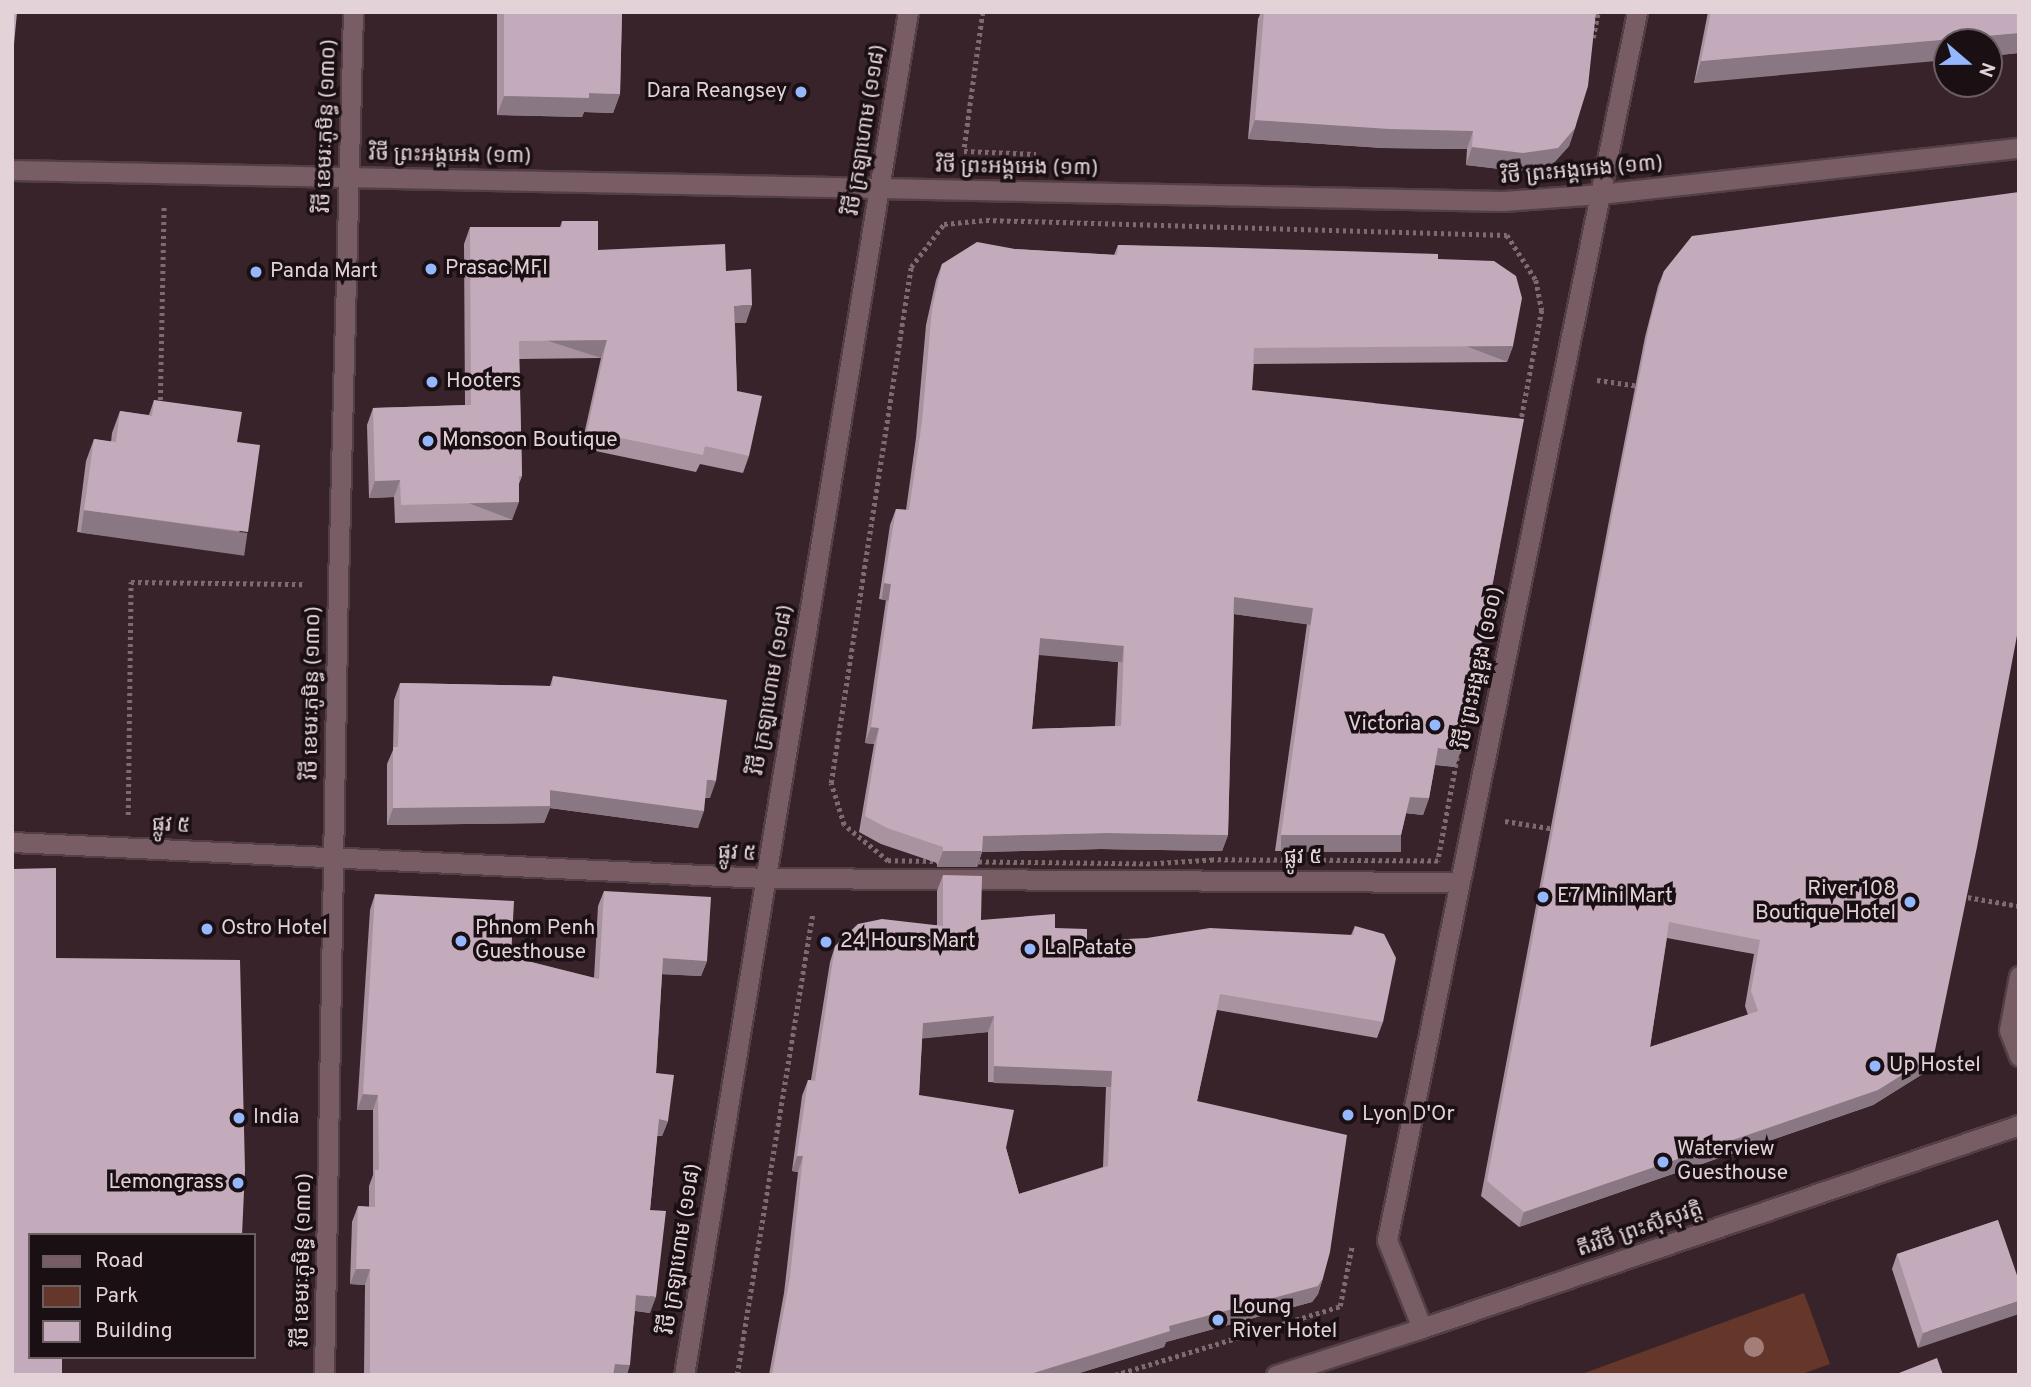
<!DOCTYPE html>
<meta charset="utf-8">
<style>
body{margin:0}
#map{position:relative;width:2031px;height:1387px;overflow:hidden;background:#39232a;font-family:Overpass,"Noto Sans Khmer",sans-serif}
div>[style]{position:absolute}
.green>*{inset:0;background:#64372a}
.path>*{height:4.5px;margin-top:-2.25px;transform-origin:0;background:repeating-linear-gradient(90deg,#7e6a71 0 3.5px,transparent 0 7px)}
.roads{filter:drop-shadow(2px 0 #534046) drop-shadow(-2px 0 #534046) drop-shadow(0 2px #534046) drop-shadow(0 -2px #534046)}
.minor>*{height:19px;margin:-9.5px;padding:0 9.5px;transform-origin:9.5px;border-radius:9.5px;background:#785d65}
.tertiary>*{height:19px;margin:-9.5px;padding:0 9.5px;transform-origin:9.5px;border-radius:9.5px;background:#785d65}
.secondary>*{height:19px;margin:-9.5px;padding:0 9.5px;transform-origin:9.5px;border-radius:9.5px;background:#785d65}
.trees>*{width:20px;height:20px;margin:-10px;border-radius:50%;background:#a37e79}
.wall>*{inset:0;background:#a993a1}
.shaded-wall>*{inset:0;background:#897883;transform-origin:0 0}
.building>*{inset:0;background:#c4abbb}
.dots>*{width:19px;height:19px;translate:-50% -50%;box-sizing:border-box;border:4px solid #1a1013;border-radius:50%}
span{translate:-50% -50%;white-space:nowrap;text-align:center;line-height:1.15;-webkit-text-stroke:7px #1a1013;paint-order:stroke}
.poi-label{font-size:21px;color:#e3d3d8}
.right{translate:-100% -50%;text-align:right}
.left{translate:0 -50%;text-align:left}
.street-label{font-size:21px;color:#e3d3d8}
.frame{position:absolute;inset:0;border:14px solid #e3d3d8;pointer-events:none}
.legend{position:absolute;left:28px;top:1233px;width:228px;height:126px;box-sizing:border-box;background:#1a1013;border:2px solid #6a5e62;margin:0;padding:9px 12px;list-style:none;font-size:21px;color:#e3d3d8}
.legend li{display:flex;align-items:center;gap:14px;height:35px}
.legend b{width:35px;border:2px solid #6a5e62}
.north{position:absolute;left:1933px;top:28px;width:70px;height:70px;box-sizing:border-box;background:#1a1013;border:2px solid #6a5e62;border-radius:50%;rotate:110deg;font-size:19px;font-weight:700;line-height:28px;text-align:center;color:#e3d3d8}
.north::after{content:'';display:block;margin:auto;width:24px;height:32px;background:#94b7fd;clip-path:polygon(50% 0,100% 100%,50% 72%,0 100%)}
</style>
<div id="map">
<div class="green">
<div style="clip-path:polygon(1804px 1293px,1830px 1364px,1799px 1375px,1579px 1375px)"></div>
</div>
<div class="path">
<div style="left:983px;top:12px;width:140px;rotate:97.8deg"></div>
<div style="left:964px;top:151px;width:72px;rotate:2.4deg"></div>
<div style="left:1593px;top:38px;width:26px;rotate:-79deg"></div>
<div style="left:986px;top:220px;width:521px;rotate:1.65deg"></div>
<div style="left:1507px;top:235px;width:54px;rotate:57.2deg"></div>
<div style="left:1536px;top:280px;width:31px;rotate:79deg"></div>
<div style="left:1542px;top:310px;width:561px;rotate:100.69deg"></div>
<div style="left:1438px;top:861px;width:225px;rotate:-179.7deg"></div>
<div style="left:1213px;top:860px;width:63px;rotate:176.4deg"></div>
<div style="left:1150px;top:864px;width:262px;rotate:-179.3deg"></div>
<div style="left:888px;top:861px;width:57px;rotate:-140.7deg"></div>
<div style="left:844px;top:825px;width:44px;rotate:-107.2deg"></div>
<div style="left:831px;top:783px;width:522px;rotate:-81.19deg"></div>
<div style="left:911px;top:267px;width:54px;rotate:-52.5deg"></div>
<div style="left:944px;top:224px;width:42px;rotate:-5.4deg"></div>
<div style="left:1597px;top:380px;width:43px;rotate:7.9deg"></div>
<div style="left:160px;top:407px;width:201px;rotate:-88.9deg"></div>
<div style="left:128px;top:815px;width:233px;rotate:-89.3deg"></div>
<div style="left:131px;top:582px;width:174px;rotate:0.7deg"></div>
<div style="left:1505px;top:821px;width:51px;rotate:9.1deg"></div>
<div style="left:1961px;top:896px;width:59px;rotate:9.8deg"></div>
<div style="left:737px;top:1375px;width:468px;rotate:-80.7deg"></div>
<div style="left:1115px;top:1375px;width:235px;rotate:-17deg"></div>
<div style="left:1340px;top:1306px;width:61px;rotate:-78.7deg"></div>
</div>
<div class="roads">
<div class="minor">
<div style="left:12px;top:842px;width:753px;rotate:2.74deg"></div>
<div style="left:764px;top:878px;width:696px;rotate:0.33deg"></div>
<div style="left:1422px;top:1328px;width:95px;rotate:-111.7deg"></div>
<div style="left:1387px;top:1240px;width:1253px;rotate:-78.49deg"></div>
<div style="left:684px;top:1375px;width:1381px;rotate:-80.67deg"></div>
</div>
<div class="tertiary">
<div style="left:12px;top:170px;width:1491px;rotate:1.19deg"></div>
<div style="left:1503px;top:201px;width:97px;rotate:-4.1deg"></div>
<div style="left:1600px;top:194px;width:422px;rotate:-6.3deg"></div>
<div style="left:2019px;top:976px;width:55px;rotate:100.5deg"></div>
<div style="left:2009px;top:1030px;width:28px;rotate:69deg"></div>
<div style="left:324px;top:1375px;width:791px;rotate:-88.99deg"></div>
<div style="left:338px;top:584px;width:572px;rotate:-88.5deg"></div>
</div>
<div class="secondary">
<div style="left:1276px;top:1375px;width:153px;rotate:-17.8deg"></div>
<div style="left:1422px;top:1328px;width:631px;rotate:-18.78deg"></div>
</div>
</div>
<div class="trees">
<div style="left:1754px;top:1347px"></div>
</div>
<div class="wall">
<div style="clip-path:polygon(497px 12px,622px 12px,620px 94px,613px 113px,584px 112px,582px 117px,497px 115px)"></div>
<div style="clip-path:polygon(1261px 12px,1596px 12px,1575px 128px,1569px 146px,1551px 166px,1517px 171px,1466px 165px,1467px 149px,1383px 148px,1248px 139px,1258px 19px)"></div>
<div style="clip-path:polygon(1708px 12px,2019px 12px,2019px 53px,1989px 56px,1989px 42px,1694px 83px)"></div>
<div style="clip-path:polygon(562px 221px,598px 250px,726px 271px,746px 323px,735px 323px,737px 391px,749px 456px,743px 473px,700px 464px,696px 472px,581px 448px,601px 358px,519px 359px,522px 476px,519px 484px,512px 520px,395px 523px,394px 497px,369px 498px,367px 425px,373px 408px,465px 405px,464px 244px,470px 227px,560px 227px)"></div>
<div style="clip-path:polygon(evenodd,1118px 245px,1438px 259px,1513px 346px,1507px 362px,1254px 364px,1252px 390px,1455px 767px,1435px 765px,1429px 798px,1423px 815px,1406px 813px,1401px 835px,1395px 851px,1275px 851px,1307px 624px,1234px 614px,1228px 835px,1222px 851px,1101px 849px,982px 852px,977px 867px,937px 867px,937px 863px,881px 844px,859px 832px,874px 744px,865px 743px,886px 600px,879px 599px,890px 525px,896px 509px,906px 510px,916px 438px,926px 325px,936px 280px,942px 264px,1015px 249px,1114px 255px,1118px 245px,1039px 654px,1118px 662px,1115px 726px,1032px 729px,1039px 654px)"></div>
<div style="clip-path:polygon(evenodd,1664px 271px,1934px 1055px,1929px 1070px,1873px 1105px,1519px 1227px,1481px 1196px,1611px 510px,1645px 337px,1658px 286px,1664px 271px,1667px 938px,1754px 954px,1745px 1006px,1748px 1015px,1650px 1047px,1667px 938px)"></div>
<div style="clip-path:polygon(154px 400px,237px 442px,240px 553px,77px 532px,86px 461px,94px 439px,111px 442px,112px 433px,120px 411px,149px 415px)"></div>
<div style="clip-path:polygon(553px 676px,710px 798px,705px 798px,698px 828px,550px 808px,544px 823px,387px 825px,387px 764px,393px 750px,394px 700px,400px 683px,550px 686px)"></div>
<div style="clip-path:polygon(evenodd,943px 875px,981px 920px,1055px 928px,1087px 941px,1351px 935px,1355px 926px,1383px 1022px,1377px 1038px,1217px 1010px,1197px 1101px,1323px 1278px,1318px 1294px,1312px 1302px,1166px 1342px,1164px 1347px,1073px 1375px,769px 1375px,784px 1293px,798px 1172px,792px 1171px,802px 1096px,808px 1080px,811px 1080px,830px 962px,835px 946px,937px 925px,937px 891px,943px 875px,988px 1032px,988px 1082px,1106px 1087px,1103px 1167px,1019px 1194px,1006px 1148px,919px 1095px,922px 1038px,988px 1032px)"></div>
<div style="clip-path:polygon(604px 891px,707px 961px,701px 976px,662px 974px,656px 1073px,668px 1121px,662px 1136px,657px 1136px,650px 1210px,650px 1313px,635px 1311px,627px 1375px,364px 1375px,365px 1285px,350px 1284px,352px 1222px,358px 1206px,369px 1207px,369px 1186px,373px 1175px,373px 1110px,357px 1110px,370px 910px,375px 894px,511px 957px,594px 978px,598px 906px)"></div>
<div style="clip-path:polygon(1998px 1220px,1918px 1348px,1892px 1269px,1897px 1254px)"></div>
</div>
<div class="shaded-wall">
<div style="clip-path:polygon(2019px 33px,2019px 53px,1989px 56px,1989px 42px,1947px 42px,1947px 60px,1694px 83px,1701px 61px)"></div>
<div style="clip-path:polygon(589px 93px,620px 94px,613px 113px,584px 112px,582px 117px,497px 115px,504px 96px)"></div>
<div style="clip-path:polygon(1255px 120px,1473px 131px,1467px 149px,1383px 148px,1248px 139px)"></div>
<div style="clip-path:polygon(1575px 128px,1569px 146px,1551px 166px,1517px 171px,1466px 165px,1472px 147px)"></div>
<div style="clip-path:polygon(752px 305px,746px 323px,728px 323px,734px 306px)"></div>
<div style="left:607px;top:340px;width:19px;height:88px;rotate:108deg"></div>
<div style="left:1513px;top:346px;width:17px;height:259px;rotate:111deg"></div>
<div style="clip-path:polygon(400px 480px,394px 497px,369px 498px,375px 481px)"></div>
<div style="left:519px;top:502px;width:19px;height:118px;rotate:111deg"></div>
<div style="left:84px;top:510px;width:165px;height:23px;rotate:8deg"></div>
<div style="left:884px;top:583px;width:7px;height:17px;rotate:8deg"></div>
<div style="left:1234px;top:597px;width:80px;height:17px;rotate:8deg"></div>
<div style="left:1040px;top:638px;width:84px;height:17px;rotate:5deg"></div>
<div style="clip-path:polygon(871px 727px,879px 728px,874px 744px,865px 743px)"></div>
<div style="clip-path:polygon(1438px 748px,1461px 751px,1455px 767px,1432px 764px)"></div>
<div style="clip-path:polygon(707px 780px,716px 781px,710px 798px,701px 797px)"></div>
<div style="clip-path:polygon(550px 790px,704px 811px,698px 828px,550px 808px,544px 823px,387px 825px,393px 808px)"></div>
<div style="clip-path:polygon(1410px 797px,1429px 798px,1423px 815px,1404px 813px)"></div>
<div style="clip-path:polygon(1107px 833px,1228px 835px,1222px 851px,1101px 849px,982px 852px,977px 867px,937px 867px,943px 851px,983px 836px)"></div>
<div style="left:1281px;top:835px;width:120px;height:17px"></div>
<div style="clip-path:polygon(663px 958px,707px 961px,701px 976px,657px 974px)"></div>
<div style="clip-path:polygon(994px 1016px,988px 1032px,918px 1039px,923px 1023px)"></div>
<div style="clip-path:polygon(1934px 1055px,1929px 1070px,1873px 1105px,1519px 1227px,1524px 1212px)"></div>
<div style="left:994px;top:1066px;width:118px;height:17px;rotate:2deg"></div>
<div style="clip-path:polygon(363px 1094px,378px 1095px,373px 1110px,357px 1110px)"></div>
<div style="clip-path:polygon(659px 1119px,668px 1121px,662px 1136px,653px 1135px)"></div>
<div style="clip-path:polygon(797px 1156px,803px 1156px,798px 1172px,792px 1171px)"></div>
<div style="clip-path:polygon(356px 1269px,370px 1269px,365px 1285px,350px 1284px)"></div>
<div style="clip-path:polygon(1323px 1278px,1318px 1294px,1312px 1302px,1166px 1342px,1164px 1347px,1073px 1375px,1027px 1375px,1169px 1326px)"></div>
<div style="clip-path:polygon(636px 1295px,656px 1297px,650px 1313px,631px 1310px)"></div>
<div style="clip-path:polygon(2019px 1301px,2019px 1314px,1918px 1348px,1923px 1333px)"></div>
<div style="clip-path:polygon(615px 1364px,630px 1365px,627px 1375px,611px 1375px)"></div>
</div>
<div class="building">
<div style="clip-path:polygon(12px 12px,17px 12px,12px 66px)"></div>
<div style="clip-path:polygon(504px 12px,622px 12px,620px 94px,589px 93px,589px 98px,504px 96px)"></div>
<div style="clip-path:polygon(1264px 12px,1596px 12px,1588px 86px,1575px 128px,1558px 148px,1523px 153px,1472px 147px,1473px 131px,1389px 129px,1255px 120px)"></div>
<div style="clip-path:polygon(1711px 12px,2019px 12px,2019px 33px,1701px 61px)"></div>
<div style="clip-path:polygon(evenodd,2019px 192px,2019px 625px,1977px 847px,1934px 1055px,1878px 1090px,1524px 1212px,1487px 1181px,1616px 495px,1650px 322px,1664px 271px,1692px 236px,2019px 192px,1669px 922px,1760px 940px,1751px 991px,1758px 1011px,1650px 1047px,1669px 922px)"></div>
<div style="clip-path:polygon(562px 221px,598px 221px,598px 250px,725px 244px,726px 271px,751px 269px,752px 305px,734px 306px,737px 391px,762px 396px,749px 456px,705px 446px,703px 455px,587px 431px,607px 340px,519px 341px,522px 476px,519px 476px,519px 502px,401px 505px,400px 480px,375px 481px,373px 408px,471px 405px,470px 227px,562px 227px)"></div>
<div style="clip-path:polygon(evenodd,977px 242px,1015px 249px,1117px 255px,1118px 245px,1208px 247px,1438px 254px,1438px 259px,1494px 261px,1516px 276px,1522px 298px,1513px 346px,1254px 348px,1252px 390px,1524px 419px,1461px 751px,1438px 748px,1429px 798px,1410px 797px,1401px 835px,1281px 835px,1313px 608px,1234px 597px,1228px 835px,1107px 833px,983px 836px,982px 851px,943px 851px,943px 847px,887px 828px,865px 816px,879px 728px,871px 727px,891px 584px,884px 583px,896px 509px,909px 510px,922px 422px,932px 309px,942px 264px,977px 242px,1040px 638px,1124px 646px,1121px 726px,1032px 729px,1040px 638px)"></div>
<div style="clip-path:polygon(154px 400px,242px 412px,237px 442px,260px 445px,248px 532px,84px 510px,94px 439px,116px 442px,120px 411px,152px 416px)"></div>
<div style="clip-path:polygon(553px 676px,727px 700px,716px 781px,707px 780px,704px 811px,550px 790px,550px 806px,393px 808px,393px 747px,398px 747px,400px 683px,552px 686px)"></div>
<div style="clip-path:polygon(56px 868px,56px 958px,240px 960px,245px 1170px,242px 1235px,30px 1235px,30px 1357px,62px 1357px,62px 1375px,12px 1375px,12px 869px)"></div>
<div style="clip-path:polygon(evenodd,943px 875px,982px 876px,981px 920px,1055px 914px,1055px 928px,1087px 929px,1087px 941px,1147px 938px,1210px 928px,1353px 935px,1355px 926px,1384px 934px,1396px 958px,1383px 1022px,1220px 994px,1197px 1101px,1347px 1135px,1330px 1252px,1323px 1278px,1318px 1286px,1169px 1326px,1170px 1331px,1027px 1375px,772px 1375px,790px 1277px,803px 1156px,797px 1156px,808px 1080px,815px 1081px,835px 946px,858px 924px,882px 919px,943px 926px,943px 875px,994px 1016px,994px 1066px,1112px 1071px,1108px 1166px,1019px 1194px,1006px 1148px,1014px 1110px,919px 1095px,923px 1023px,994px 1016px)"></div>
<div style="clip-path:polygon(604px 891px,711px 897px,707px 961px,663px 958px,656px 1073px,674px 1075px,668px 1121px,659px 1119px,650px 1210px,666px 1211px,656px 1297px,636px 1295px,630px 1365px,615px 1364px,613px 1375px,370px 1375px,370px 1269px,356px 1269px,358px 1206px,375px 1207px,375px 1170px,379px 1170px,378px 1095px,363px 1094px,375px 894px,514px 901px,511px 957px,599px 979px)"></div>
<div style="clip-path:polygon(1998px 1220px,2019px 1281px,2019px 1301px,1923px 1333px,1897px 1254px)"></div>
<div style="clip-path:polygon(1937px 1358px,1943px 1375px,1894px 1375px)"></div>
</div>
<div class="dots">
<div style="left:801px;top:92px;background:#94b7fd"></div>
<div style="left:431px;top:269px;background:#94b7fd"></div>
<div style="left:256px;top:272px;background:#94b7fd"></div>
<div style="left:432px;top:382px;background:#94b7fd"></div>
<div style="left:428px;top:441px;background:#94b7fd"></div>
<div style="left:1435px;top:725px;background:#94b7fd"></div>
<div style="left:1543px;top:897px;background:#94b7fd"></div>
<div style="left:1910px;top:902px;background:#94b7fd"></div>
<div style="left:207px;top:929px;background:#94b7fd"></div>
<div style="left:461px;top:941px;background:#94b7fd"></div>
<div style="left:826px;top:942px;background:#94b7fd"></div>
<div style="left:1030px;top:949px;background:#94b7fd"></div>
<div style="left:1875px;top:1066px;background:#94b7fd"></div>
<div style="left:1348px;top:1115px;background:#94b7fd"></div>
<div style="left:239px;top:1118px;background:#94b7fd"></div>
<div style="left:1663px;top:1162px;background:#94b7fd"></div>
<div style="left:238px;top:1183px;background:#94b7fd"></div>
<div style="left:1218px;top:1320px;background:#94b7fd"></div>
</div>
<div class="poi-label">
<span class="right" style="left:787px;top:92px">Dara Reangsey</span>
<span class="left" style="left:445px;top:269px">Prasac MFI</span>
<span class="left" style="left:270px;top:272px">Panda Mart</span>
<span class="left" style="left:446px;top:382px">Hooters</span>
<span class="left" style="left:442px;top:441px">Monsoon Boutique</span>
<span class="right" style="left:1421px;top:725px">Victoria</span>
<span class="right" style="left:1896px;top:902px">River 108<br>Boutique Hotel</span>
<span class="left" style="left:1557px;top:897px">E7 Mini Mart</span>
<span class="left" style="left:221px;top:929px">Ostro Hotel</span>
<span class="left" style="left:475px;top:941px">Phnom Penh<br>Guesthouse</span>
<span class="left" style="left:840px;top:942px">24 Hours Mart</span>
<span class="left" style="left:1044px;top:949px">La Patate</span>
<span class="left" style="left:1889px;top:1066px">Up Hostel</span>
<span class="left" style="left:1362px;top:1115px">Lyon D'Or</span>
<span class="left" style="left:253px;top:1118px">India</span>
<span class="left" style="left:1677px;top:1162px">Waterview<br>Guesthouse</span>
<span class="right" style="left:224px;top:1183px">Lemongrass</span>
<span class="left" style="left:1232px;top:1320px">Loung<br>River Hotel</span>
</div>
<div class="street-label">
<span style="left:327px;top:126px;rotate:-88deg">វិថី ខេមរៈភូមិន្ធ (១៣០)</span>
<span style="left:866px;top:130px;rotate:-81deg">វិថី ក្រឡាហោម (១១៨)</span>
<span style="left:450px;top:156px;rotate:1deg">វិថី ព្រះអង្គអេង (១៣)</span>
<span style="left:1017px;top:168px;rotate:1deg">វិថី ព្រះអង្គអេង (១៣)</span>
<span style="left:1582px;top:171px;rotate:-5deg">វិថី ព្រះអង្គអេង (១៣)</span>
<span style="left:1480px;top:668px;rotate:-78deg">វិថី ព្រះអង្គឌួង (១១០)</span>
<span style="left:772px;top:690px;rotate:-80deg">វិថី ក្រឡាហោម (១១៨)</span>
<span style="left:313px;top:693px;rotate:-89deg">វិថី ខេមរៈភូមិន្ធ (១៣០)</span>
<span style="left:171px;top:826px;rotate:3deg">ផ្លូវ ៥</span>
<span style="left:737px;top:854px;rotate:3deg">ផ្លូវ ៥</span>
<span style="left:1303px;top:858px">ផ្លូវ ៥</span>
<span style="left:1640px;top:1230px;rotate:-19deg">តីរវិថី ព្រះស៊ីសុវត្តិ</span>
<span style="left:681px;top:1249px;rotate:-81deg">វិថី ក្រឡាហោម (១១៨)</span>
<span style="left:304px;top:1260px;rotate:-89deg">វិថី ខេមរៈភូមិន្ធ (១៣០)</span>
</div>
<div class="frame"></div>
<ul class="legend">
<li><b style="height:9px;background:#785d65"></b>Road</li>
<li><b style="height:19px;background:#64372a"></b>Park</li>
<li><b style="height:19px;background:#c4abbb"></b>Building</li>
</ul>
<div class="north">N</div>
</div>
